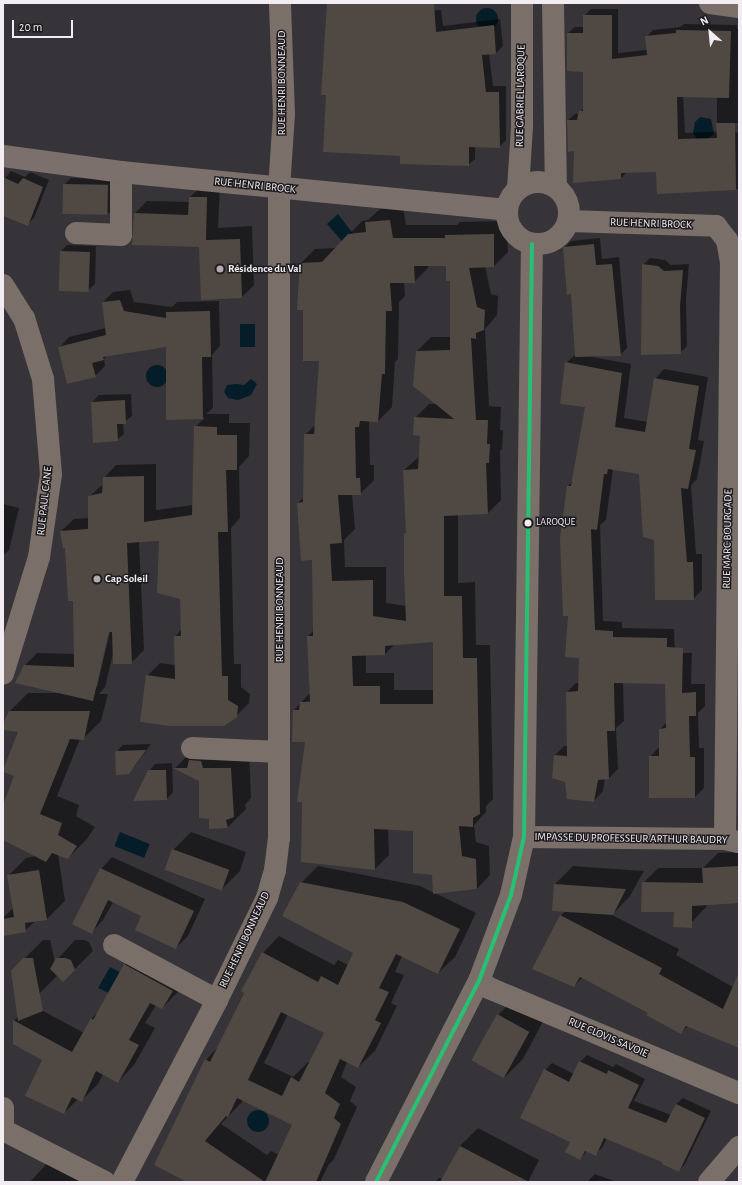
<!DOCTYPE html>
<meta charset="utf-8">
<style>
body{margin:0}
#map{position:relative;width:742px;height:1185px;overflow:hidden;background:#363438;font-family:"Alegreya Sans",sans-serif}
div>[style]{position:absolute}
.water>*{inset:0;background:#051d29;transform-origin:0 0}
.round{border-radius:50%}
.shadow>*{inset:0;background:#0007}
.building>*{inset:0;background:#504943;transform-origin:0 0}
.minor>*{height:22px;margin:-11px;padding:0 11px;transform-origin:11px;border-radius:11px;background:#7a6f69}
.minor>.ring{margin:-11px;padding:0;box-sizing:content-box;background:none;border:22px solid #7a6f69;border-radius:50%}
.major>*{height:22px;margin:-11px;padding:0 11px;transform-origin:11px;border-radius:11px;background:#7b706b}
.bus-1>*{height:4px;margin:-2px;padding:0 2px;transform-origin:2px;border-radius:2px;background:#26c172}
.dots>*{width:11px;height:11px;translate:-50% -50%;box-sizing:border-box;border:2px solid #1d1b1e;border-radius:50%}
span{translate:-50% -50%;white-space:nowrap;text-align:center;line-height:1.15;-webkit-text-stroke:3px #1d1b1e;paint-order:stroke}
.bus-label{font-size:10px;color:#f1edf2}
.left{translate:0 -50%;text-align:left}
.street-label{font-size:11px;color:#f1edf2}
.poi-label{font-size:11px;color:#f1edf2;font-weight:700}
.frame{position:absolute;inset:0;border:4px solid #f1edf2;pointer-events:none}
.north{position:absolute;left:690px;top:12px;width:40px;height:40px;-webkit-text-stroke:3px #1d1b1e;paint-order:stroke;rotate:333deg;font-size:11px;font-weight:700;line-height:16px;text-align:center;color:#f1edf2}
.north::after{content:'';display:block;margin:auto;width:14px;height:18px;background:#f1edf2;clip-path:polygon(50% 0,100% 100%,50% 72%,0 100%)}
.scale{position:absolute;left:12px;top:20px;width:61px;height:18px;box-sizing:border-box;border:2px solid #f1edf2;border-top:0;padding-left:5px;font-size:12px;line-height:14px;white-space:nowrap;color:#f1edf2;-webkit-text-stroke:3px #1d1b1e;paint-order:stroke}
</style>
<div id="map">
<div class="water">
<div class="round" style="left:476px;top:8px;width:22px;height:22px"></div>
<div style="clip-path:polygon(700px 117px,711px 119px,714px 134px,700px 144px,693px 133px,695px 122px)"></div>
<div style="clip-path:polygon(338px 214px,358px 240px,346px 246px,327px 224px)"></div>
<div style="left:240px;top:324px;width:15px;height:23px"></div>
<div class="round" style="left:146px;top:365px;width:22px;height:22px"></div>
<div style="clip-path:polygon(251px 379px,257px 384px,251px 395px,238px 400px,228px 398px,224px 392px,227px 385px,236px 384px,244px 385px)"></div>
<div style="left:120px;top:832px;width:32px;height:15px;rotate:22deg"></div>
<div style="clip-path:polygon(110px 967px,125px 975px,111px 994px,98px 988px)"></div>
<div class="round" style="left:247px;top:1110px;width:22px;height:22px"></div>
</div>
<div class="shadow">
<div style="clip-path:polygon(328px 3px,412px 3px,413px 11px,441px 10px,443px 26px,500px 19px,503px 46px,496px 53px,489px 54px,493px 86px,506px 86px,506px 140px,499px 147px,475px 147px,475px 159px,468px 165px,401px 156px,327px 94px)"></div>
<div style="clip-path:polygon(591px 9px,618px 9px,618px 53px,647px 50px,646px 37px,653px 30px,680px 27px,684px 24px,737px 25px,737px 29px,739px 29px,739px 123px,717px 124px,717px 97px,683px 96px,685px 133px,729px 131px,739px 133px,739px 189px,680px 190px,657px 171px,627px 172px,621px 178px,575px 150px,568px 120px,575px 114px,579px 114px,584px 107px,584px 71px,568px 33px,575px 27px,584px 27px,584px 16px)"></div>
<div style="clip-path:polygon(11px 171px,25px 177px,30px 172px,49px 180px,34px 218px,27px 225px,3px 215px,3px 181px)"></div>
<div style="clip-path:polygon(71px 178px,115px 179px,115px 207px,108px 214px,64px 213px,64px 185px)"></div>
<div style="clip-path:polygon(202px 185px,220px 185px,218px 228px,252px 226px,254px 285px,242px 297px,200px 246px,134px 214px,147px 201px,189px 202px,190px 197px)"></div>
<div style="clip-path:polygon(evenodd,403px 206px,406px 225px,457px 225px,460px 222px,507px 221px,508px 252px,494px 266px,485px 266px,491px 294px,498px 296px,497px 315px,485px 329px,489px 406px,501px 407px,500px 430px,503px 430px,502px 449px,500px 451px,501px 500px,488px 513px,458px 514px,458px 583px,475px 582px,476px 645px,490px 645px,493px 799px,486px 806px,486px 812px,474px 825px,476px 842px,489px 846px,490px 875px,477px 889px,435px 893px,476px 913px,455px 957px,438px 973px,402px 956px,395px 972px,404px 975px,391px 1003px,397px 1006px,375px 1051px,358px 1067px,347px 1062px,341px 1077px,356px 1087px,350px 1101px,357px 1107px,334px 1159px,329px 1164px,320px 1182px,189px 1182px,206px 1060px,218px 1047px,263px 953px,279px 936px,334px 965px,338px 960px,348px 965px,354px 953px,301px 883px,318px 866px,420px 886px,434px 893px,433px 874px,414px 830px,388px 829px,389px 855px,375px 869px,302px 861px,306px 741px,294px 710px,310px 693px,308px 636px,314px 630px,313px 559px,298px 503px,304px 497px,305px 435px,316px 424px,320px 360px,304px 309px,301px 263px,315px 249px,336px 248px,362px 221px,368px 220px,380px 209px,403px 206px,428px 265px,447px 265px,451px 280px,451px 337px,431px 337px,417px 351px,437px 404px,429px 404px,415px 418px,421px 435px,420px 456px,404px 470px,407px 531px,405px 533px,407px 606px,386px 603px,386px 567px,345px 567px,344px 540px,355px 529px,352px 494px,360px 494px,374px 480px,374px 465px,370px 465px,369px 420px,378px 421px,392px 407px,395px 362px,398px 359px,399px 302px,405px 296px,404px 282px,414px 282px,428px 268px,428px 265px,403px 206px,434px 641px,434px 690px,394px 690px,394px 673px,366px 673px,366px 655px,385px 654px,395px 644px,434px 641px,403px 206px,306px 701px,315px 702px,306px 703px,306px 701px,403px 206px,288px 1014px,326px 1033px,310px 1063px,308px 1062px,293px 1077px,264px 1063px,288px 1014px,403px 206px,244px 1100px,293px 1125px,279px 1155px,271px 1151px,267px 1155px,221px 1124px,244px 1100px)"></div>
<div style="clip-path:polygon(600px 238px,602px 259px,619px 257px,627px 348px,620px 355px,592px 357px,631px 364px,624px 418px,648px 422px,655px 379px,664px 369px,708px 377px,698px 440px,704px 441px,697px 479px,691px 485px,696px 554px,702px 554px,702px 590px,693px 599px,655px 539px,640px 473px,613px 469px,606px 520px,600px 525px,603px 621px,622px 622px,622px 628px,674px 629px,675px 653px,692px 653px,691px 684px,705px 684px,705px 706px,698px 713px,699px 748px,704px 748px,704px 788px,695px 797px,650px 757px,659px 747px,660px 729px,667px 722px,666px 683px,623px 683px,624px 721px,616px 728px,618px 769px,609px 778px,605px 778px,603px 791px,594px 801px,566px 781px,555px 755px,564px 746px,568px 746px,567px 692px,576px 683px,579px 683px,580px 657px,569px 614px,568px 486px,573px 481px,586px 406px,566px 363px,576px 354px,572px 293px,564px 248px,571px 241px)"></div>
<div style="clip-path:polygon(67px 245px,96px 246px,95px 284px,88px 290px,61px 251px)"></div>
<div style="clip-path:polygon(650px 258px,665px 260px,671px 265px,689px 264px,686px 299px,687px 346px,680px 353px,643px 265px)"></div>
<div style="clip-path:polygon(evenodd,130px 290px,134px 302px,172px 307px,177px 302px,219px 301px,220px 346px,212px 355px,213px 408px,206px 414px,229px 414px,229px 423px,250px 423px,249px 456px,239px 467px,240px 518px,231px 528px,234px 664px,241px 664px,241px 687px,250px 694px,249px 703px,236px 716px,147px 676px,160px 663px,175px 665px,175px 637px,181px 630px,181px 598px,160px 540px,139px 541px,144px 650px,131px 663px,113px 654px,105px 687px,99px 694px,108px 694px,101px 721px,83px 739px,80px 739px,57px 796px,79px 805px,76px 816px,95px 827px,86px 840px,68px 858px,58px 854px,65px 901px,47px 919px,36px 920px,25px 931px,3px 930px,3px 918px,13px 908px,8px 876px,26px 858px,36px 856px,3px 839px,3px 808px,15px 776px,20px 731px,3px 729px,3px 727px,10px 711px,28px 693px,59px 693px,25px 665px,37px 653px,75px 654px,74px 600px,66px 547px,61px 531px,74px 519px,89px 518px,89px 497px,103px 484px,104px 478px,116px 465px,156px 464px,156px 510px,193px 505px,195px 427px,205px 418px,167px 419px,167px 346px,107px 356px,104px 359px,105px 366px,95px 376px,59px 348px,69px 337px,106px 328px,103px 302px,113px 292px,130px 290px,109px 627px,111px 627px,97px 687px,95px 687px,109px 627px)"></div>
<div style="clip-path:polygon(131px 394px,132px 416px,123px 423px,124px 434px,117px 440px,92px 402px,99px 395px)"></div>
<div style="clip-path:polygon(3px 504px,19px 508px,9px 550px,3px 556px)"></div>
<div style="clip-path:polygon(151px 744px,135px 766px,128px 773px,116px 752px,123px 745px)"></div>
<div style="clip-path:polygon(249px 750px,251px 798px,245px 805px,246px 809px,228px 827px,210px 828px,210px 818px,200px 780px,175px 768px,192px 751px)"></div>
<div style="clip-path:polygon(172px 763px,173px 792px,167px 799px,149px 771px,155px 764px)"></div>
<div style="clip-path:polygon(191px 832px,246px 852px,240px 871px,222px 889px,173px 850px)"></div>
<div style="clip-path:polygon(739px 852px,739px 902px,707px 904px,707px 906px,692px 922px,675px 911px,643px 883px,658px 868px,703px 868px,718px 853px)"></div>
<div style="clip-path:polygon(112px 857px,205px 899px,188px 936px,176px 948px,143px 916px,113px 902px,103px 920px,92px 932px,101px 869px)"></div>
<div style="clip-path:polygon(573px 866px,644px 871px,630px 896px,612px 915px,679px 949px,676px 955px,733px 987px,739px 975px,739px 1043px,688px 1026px,681px 1033px,649px 1012px,582px 978px,574px 986px,561px 916px,565px 911px,555px 884px)"></div>
<div style="clip-path:polygon(43px 940px,50px 940px,55px 962px,75px 940px,84px 940px,89px 942px,93px 951px,63px 981px,58px 975px,39px 994px,24px 959px)"></div>
<div style="clip-path:polygon(142px 948px,179px 991px,162px 1008px,156px 1005px,145px 1023px,155px 1028px,134px 1065px,118px 1082px,103px 1074px,98px 1084px,81px 1101px,78px 1099px,64px 1113px,44px 1059px,14px 1021px,30px 1004px,84px 1033px,91px 1019px,99px 1011px,125px 965px)"></div>
<div style="clip-path:polygon(516px 997px,547px 1014px,523px 1059px,505px 1077px,498px 1015px)"></div>
<div style="clip-path:polygon(587px 1055px,613px 1067px,616px 1064px,645px 1079px,634px 1101px,671px 1115px,676px 1104px,683px 1098px,711px 1111px,685px 1164px,679px 1171px,664px 1162px,607px 1138px,602px 1148px,595px 1154px,587px 1151px,580px 1159px,571px 1141px,545px 1070px,552px 1063px,574px 1074px,580px 1062px)"></div>
<div style="clip-path:polygon(478px 1128px,539px 1160px,528px 1182px,435px 1182px,439px 1178px,443px 1179px,460px 1146px)"></div>
<div style="clip-path:polygon(51px 1159px,86px 1182px,30px 1182px)"></div>
<div style="clip-path:polygon(595px 1174px,617px 1182px,587px 1182px)"></div>
</div>
<div class="building">
<div style="clip-path:polygon(327px 3px,434px 3px,436px 32px,494px 25px,496px 54px,482px 55px,486px 92px,499px 92px,500px 148px,469px 147px,469px 166px,400px 164px,400px 156px,323px 152px,326px 95px,321px 95px)"></div>
<div style="clip-path:polygon(583px 15px,612px 15px,612px 59px,647px 55px,645px 36px,676px 33px,676px 30px,731px 31px,729px 98px,677px 97px,678px 139px,717px 138px,716px 123px,735px 123px,736px 190px,657px 194px,656px 172px,621px 173px,621px 179px,573px 183px,574px 151px,568px 152px,567px 120px,577px 120px,579px 111px,583px 111px,583px 72px,567px 71px,567px 33px,583px 33px)"></div>
<div style="clip-path:polygon(3px 177px,18px 184px,23px 178px,43px 187px,28px 226px,3px 216px)"></div>
<div style="left:63px;top:184px;width:45px;height:30px;rotate:1deg"></div>
<div style="clip-path:polygon(189px 197px,207px 197px,206px 240px,240px 239px,242px 298px,201px 300px,199px 247px,132px 245px,134px 213px,188px 215px)"></div>
<div style="clip-path:polygon(evenodd,390px 220px,393px 238px,445px 238px,445px 235px,494px 234px,494px 267px,469px 268px,477px 307px,485px 310px,484px 330px,476px 333px,476px 339px,471px 338px,476px 420px,488px 420px,487px 444px,490px 444px,489px 463px,486px 463px,488px 514px,444px 516px,444px 596px,462px 596px,463px 658px,477px 658px,480px 814px,473px 818px,473px 827px,459px 826px,462px 856px,476px 859px,477px 889px,433px 894px,432px 875px,413px 873px,413px 831px,374px 829px,375px 870px,301px 862px,302px 802px,297px 802px,305px 742px,292px 742px,293px 710px,299px 710px,300px 702px,310px 702px,307px 636px,313px 636px,312px 560px,301px 561px,297px 503px,303px 502px,304px 434px,314px 434px,319px 361px,303px 361px,303px 310px,297px 310px,300px 263px,322px 262px,348px 234px,366px 232px,365px 222px,390px 220px,414px 266px,446px 266px,446px 281px,450px 281px,450px 350px,416px 351px,413px 386px,454px 419px,414px 417px,413px 435px,420px 436px,418px 469px,403px 470px,406px 533px,404px 533px,404px 574px,406px 621px,373px 616px,373px 580px,332px 581px,330px 544px,342px 543px,338px 495px,361px 495px,360px 478px,356px 478px,355px 427px,359px 427px,360px 421px,378px 422px,382px 374px,385px 374px,386px 311px,392px 311px,390px 283px,415px 283px,414px 266px,390px 220px,433px 642px,433px 704px,380px 704px,380px 686px,353px 686px,352px 656px,385px 655px,385px 646px,433px 642px)"></div>
<div style="clip-path:polygon(594px 244px,596px 265px,612px 264px,621px 356px,575px 357px,571px 294px,567px 295px,563px 247px)"></div>
<div style="left:60px;top:251px;width:30px;height:40px;rotate:2deg"></div>
<div style="clip-path:polygon(642px 264px,658px 266px,664px 271px,683px 270px,680px 306px,681px 354px,641px 355px)"></div>
<div style="clip-path:polygon(120px 300px,124px 311px,166px 318px,166px 312px,210px 311px,211px 357px,202px 357px,203px 419px,166px 420px,166px 347px,103px 357px,104px 360px,92px 363px,96px 377px,67px 384px,58px 347px,106px 335px,102px 302px)"></div>
<div style="clip-path:polygon(565px 362px,622px 373px,615px 427px,645px 432px,654px 378px,699px 386px,689px 449px,696px 450px,688px 489px,681px 488px,687px 562px,693px 562px,694px 600px,655px 600px,654px 540px,643px 537px,639px 474px,608px 469px,607px 474px,604px 474px,597px 530px,591px 529px,595px 630px,613px 631px,613px 637px,667px 638px,667px 647px,683px 648px,682px 693px,696px 692px,696px 716px,689px 716px,690px 757px,695px 757px,695px 798px,649px 798px,649px 756px,659px 756px,659px 729px,666px 728px,665px 684px,614px 683px,615px 731px,607px 731px,609px 779px,598px 780px,594px 802px,567px 799px,565px 782px,552px 778px,554px 755px,567px 756px,566px 692px,578px 691px,579px 658px,565px 657px,568px 616px,563px 616px,560px 538px,567px 486px,571px 486px,585px 407px,560px 404px)"></div>
<div style="clip-path:polygon(125px 400px,126px 424px,117px 424px,118px 441px,93px 443px,91px 402px)"></div>
<div style="clip-path:polygon(194px 426px,217px 427px,217px 435px,237px 435px,237px 470px,226px 470px,228px 532px,218px 532px,222px 676px,228px 676px,228px 700px,238px 706px,237px 717px,224px 726px,170px 726px,140px 722px,146px 675px,175px 679px,174px 636px,181px 636px,180px 599px,157px 593px,159px 541px,127px 543px,132px 664px,113px 664px,112px 632px,109px 632px,93px 701px,15px 683px,24px 665px,74px 667px,73px 601px,68px 601px,65px 548px,63px 548px,60px 531px,88px 529px,88px 496px,102px 493px,103px 477px,144px 476px,144px 522px,192px 515px)"></div>
<div style="clip-path:polygon(9px 711px,90px 711px,84px 740px,70px 739px,40px 814px,62px 823px,58px 835px,77px 846px,68px 859px,52px 853px,46px 862px,3px 840px,3px 805px,14px 776px,3px 772px,3px 770px,18px 732px,3px 730px,3px 724px)"></div>
<div style="clip-path:polygon(146px 750px,129px 774px,116px 775px,115px 751px)"></div>
<div style="clip-path:polygon(189px 760px,201px 761px,203px 768px,231px 768px,234px 817px,226px 820px,228px 828px,209px 829px,209px 819px,199px 818px,199px 781px,173px 768px,187px 768px)"></div>
<div style="clip-path:polygon(148px 770px,166px 770px,167px 800px,133px 801px)"></div>
<div style="left:172px;top:849px;width:61px;height:22px;rotate:20deg"></div>
<div style="clip-path:polygon(739px 866px,739px 903px,692px 906px,692px 928px,673px 927px,674px 912px,641px 912px,642px 882px,703px 883px,702px 868px)"></div>
<div style="clip-path:polygon(100px 868px,194px 911px,176px 949px,135px 930px,141px 916px,108px 900px,92px 934px,72px 924px)"></div>
<div style="clip-path:polygon(39px 870px,47px 920px,25px 923px,26px 932px,3px 936px,3px 919px,14px 917px,7px 875px)"></div>
<div style="clip-path:polygon(evenodd,300px 882px,403px 902px,460px 929px,438px 974px,396px 954px,379px 988px,389px 992px,375px 1020px,381px 1023px,358px 1068px,340px 1059px,325px 1093px,340px 1104px,334px 1118px,341px 1124px,316px 1182px,265px 1182px,292px 1125px,237px 1098px,228px 1117px,226px 1116px,205px 1141px,265px 1182px,187px 1182px,154px 1165px,205px 1059px,210px 1062px,244px 993px,241px 991px,262px 952px,318px 982px,321px 976px,338px 985px,353px 953px,282px 916px,300px 882px,281px 1012px,324px 1033px,299px 1082px,291px 1077px,282px 1096px,248px 1080px,281px 1012px)"></div>
<div style="clip-path:polygon(554px 884px,626px 889px,613px 915px,552px 911px)"></div>
<div style="clip-path:polygon(560px 915px,662px 968px,659px 974px,723px 1009px,739px 972px,739px 1048px,686px 1026px,681px 1034px,646px 1015px,648px 1013px,580px 977px,574px 987px,532px 969px)"></div>
<div style="clip-path:polygon(23px 958px,33px 958px,43px 1011px,18px 1021px,11px 971px)"></div>
<div style="clip-path:polygon(56px 958px,65px 958px,71px 960px,75px 970px,63px 982px,50px 969px)"></div>
<div style="clip-path:polygon(124px 964px,173px 991px,162px 1009px,150px 1003px,129px 1040px,139px 1045px,118px 1083px,96px 1071px,82px 1102px,72px 1097px,64px 1114px,25px 1096px,42px 1060px,13px 1044px,13px 1020px,72px 1052px,91px 1018px,93px 1020px)"></div>
<div style="left:497px;top:1014px;width:37px;height:53px;rotate:29deg"></div>
<div style="clip-path:polygon(579px 1061px,607px 1074px,608px 1070px,639px 1085px,628px 1108px,666px 1123px,676px 1104px,705px 1118px,679px 1172px,662px 1164px,662px 1162px,604px 1138px,596px 1156px,585px 1151px,580px 1160px,565px 1152px,570px 1142px,520px 1118px,544px 1069px,569px 1082px)"></div>
<div style="clip-path:polygon(460px 1146px,529px 1182px,440px 1182px)"></div>
</div>
<div class="minor">
<div style="left:553px;top:3px;width:183px;rotate:89.1deg"></div>
<div style="left:710px;top:3px;width:29px;rotate:8deg"></div>
<div class="ring" style="left:507px;top:182px;width:40px;height:40px"></div>
<div style="left:518px;top:189px;width:62px;rotate:-86.3deg"></div>
<div style="left:522px;top:127px;width:124px;rotate:-90deg"></div>
<div style="left:569px;top:221px;width:147px;rotate:1.9deg"></div>
<div style="left:716px;top:226px;width:18px;rotate:52deg"></div>
<div style="left:727px;top:240px;width:23px;rotate:80deg"></div>
<div style="left:731px;top:263px;width:576px;rotate:90.6deg"></div>
<div style="left:76px;top:233px;width:45px;rotate:2.5deg"></div>
<div style="left:121px;top:235px;width:63px;rotate:-90deg"></div>
<div style="left:3px;top:285px;width:39px;rotate:58deg"></div>
<div style="left:24px;top:318px;width:64px;rotate:72.7deg"></div>
<div style="left:43px;top:379px;width:95px;rotate:85.2deg"></div>
<div style="left:51px;top:474px;width:84px;rotate:98.2deg"></div>
<div style="left:39px;top:557px;width:122px;rotate:107.1deg"></div>
<div style="left:192px;top:748px;width:87px;rotate:2.6deg"></div>
<div style="left:524px;top:837px;width:201px;rotate:0.6deg"></div>
<div style="left:725px;top:839px;width:13px;rotate:13deg"></div>
<div style="left:114px;top:945px;width:117px;rotate:28.1deg"></div>
<div style="left:479px;top:981px;width:12px;rotate:35deg"></div>
<div style="left:489px;top:988px;width:271px;rotate:22.8deg"></div>
<div style="left:3px;top:1108px;width:14px;rotate:90deg"></div>
<div style="left:3px;top:1130px;width:114px;rotate:27deg"></div>
<div style="left:122px;top:1182px;width:205px;rotate:-62.4deg"></div>
<div style="left:217px;top:1000px;width:114px;rotate:-63.9deg"></div>
<div style="left:267px;top:898px;width:29px;rotate:-74deg"></div>
<div style="left:275px;top:870px;width:32px;rotate:-83deg"></div>
<div style="left:279px;top:838px;width:649px;rotate:-90deg"></div>
<div style="left:279px;top:189px;width:75px;rotate:-86.2deg"></div>
<div style="left:284px;top:114px;width:111px;rotate:-92.1deg"></div>
<div style="left:376px;top:1182px;width:226px;rotate:-62.9deg"></div>
<div style="left:479px;top:981px;width:92px;rotate:-69.6deg"></div>
<div style="left:511px;top:895px;width:59px;rotate:-77.4deg"></div>
<div style="left:524px;top:837px;width:593px;rotate:-89.23deg"></div>
<div style="left:709px;top:1182px;width:46px;rotate:-49.4deg"></div>
</div>
<div class="major">
<div style="left:3px;top:156px;width:119px;rotate:7.7deg"></div>
<div style="left:121px;top:172px;width:388px;rotate:5.6deg"></div>
</div>
<div class="bus-1">
<div style="left:376px;top:1182px;width:226px;rotate:-62.9deg"></div>
<div style="left:479px;top:981px;width:92px;rotate:-69.6deg"></div>
<div style="left:511px;top:895px;width:59px;rotate:-77.4deg"></div>
<div style="left:524px;top:837px;width:593px;rotate:-89.23deg"></div>
</div>
<div class="dots">
<div style="left:220px;top:269px;background:#b0acb1"></div>
<div style="left:528px;top:523px;background:#f1edf2"></div>
<div style="left:97px;top:579px;background:#b0acb1"></div>
</div>
<div class="bus-label">
<span class="left" style="left:536px;top:523px">LAROQUE</span>
</div>
<div class="street-label">
<span style="left:282px;top:83px;rotate:-90deg">RUE HENRI BONNEAUD</span>
<span style="left:521px;top:96px;rotate:-89deg">RUE GABRIEL LAROQUE</span>
<span style="left:255px;top:186px;rotate:6deg">RUE HENRI BROCK</span>
<span style="left:651px;top:224px;rotate:2deg">RUE HENRI BROCK</span>
<span style="left:45px;top:501px;rotate:-84deg">RUE PAUL CANE</span>
<span style="left:728px;top:539px;rotate:-89deg">RUE MARC BOURGADE</span>
<span style="left:280px;top:610px;rotate:-90deg">RUE HENRI BONNEAUD</span>
<span style="left:631px;top:839px;rotate:1deg">IMPASSE DU PROFESSEUR ARTHUR BAUDRY</span>
<span style="left:245px;top:940px;rotate:-65deg">RUE HENRI BONNEAUD</span>
<span style="left:608px;top:1038px;rotate:23deg">RUE CLOVIS SAVOIE</span>
</div>
<div class="poi-label">
<span class="left" style="left:228px;top:269px">Résidence du Val</span>
<span class="left" style="left:105px;top:579px">Cap Soleil</span>
</div>
<div class="frame"></div>
<div class="north">N</div>
<div class="scale">20 m</div>
</div>
